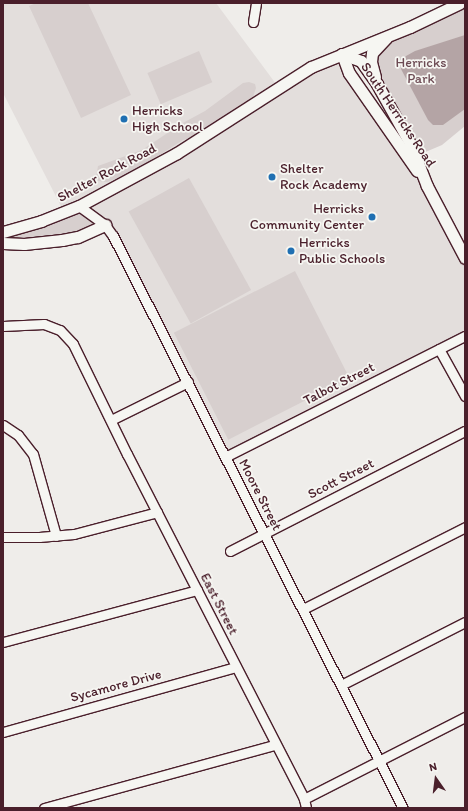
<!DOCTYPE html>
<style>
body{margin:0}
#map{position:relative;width:468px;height:811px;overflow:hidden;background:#efedea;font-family:Itim,sans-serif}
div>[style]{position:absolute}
.built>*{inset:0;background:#e3dedc}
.green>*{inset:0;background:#d7cfce;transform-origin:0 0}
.water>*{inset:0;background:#b4a4a5}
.roads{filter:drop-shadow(1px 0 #4a1f2b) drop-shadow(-1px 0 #4a1f2b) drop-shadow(0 1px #4a1f2b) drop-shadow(0 -1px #4a1f2b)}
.minor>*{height:9px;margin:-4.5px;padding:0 4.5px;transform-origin:4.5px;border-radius:4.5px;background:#f6f6f2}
.major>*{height:11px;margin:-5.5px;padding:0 5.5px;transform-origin:5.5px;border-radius:5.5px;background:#f6f6f2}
.dots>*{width:11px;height:11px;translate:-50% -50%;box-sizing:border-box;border:2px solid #f6f6f2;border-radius:50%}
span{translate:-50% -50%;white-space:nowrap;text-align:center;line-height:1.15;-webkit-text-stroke:3.5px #f6f6f2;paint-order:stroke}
.park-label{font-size:14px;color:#6d4b54}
.poi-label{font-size:14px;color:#4a1f2b}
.left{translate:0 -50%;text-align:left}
.right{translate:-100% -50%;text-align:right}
.street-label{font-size:14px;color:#4a1f2b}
.frame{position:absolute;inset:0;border:4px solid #4a1f2b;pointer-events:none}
.north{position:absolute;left:416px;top:759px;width:40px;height:40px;-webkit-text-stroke:3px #f6f6f2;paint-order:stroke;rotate:346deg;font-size:11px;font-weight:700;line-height:16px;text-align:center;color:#4a1f2b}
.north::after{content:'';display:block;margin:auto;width:14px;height:18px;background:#4a1f2b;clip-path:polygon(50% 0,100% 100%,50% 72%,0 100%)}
</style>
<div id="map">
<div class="built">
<div style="clip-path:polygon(3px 3px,216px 3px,279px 88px,342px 54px,407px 157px,465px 258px,465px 336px,225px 457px,105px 225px,64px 212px,3px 93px)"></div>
</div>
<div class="green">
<div style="clip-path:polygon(36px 3px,88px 3px,131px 95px,81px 118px,29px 6px)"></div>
<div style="clip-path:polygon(465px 3px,465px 126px,442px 145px,416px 156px,377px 84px,372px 53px,377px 47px)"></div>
<div style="left:199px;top:51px;width:34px;height:56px;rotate:67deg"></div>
<div style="clip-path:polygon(249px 82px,255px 84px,256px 88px,253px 97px,200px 135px,183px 140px,142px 166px,123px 176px,107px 182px,98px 181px,96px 178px,98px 166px,142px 150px,181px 124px,205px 111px,243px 83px)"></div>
<div style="left:189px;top:178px;width:128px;height:69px;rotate:61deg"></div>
<div style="clip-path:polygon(79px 206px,105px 225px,95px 230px,3px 243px,3px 231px)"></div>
<div style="left:295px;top:271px;width:120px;height:136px;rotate:63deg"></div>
</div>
<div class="water">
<div style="clip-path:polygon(465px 35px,465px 109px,443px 125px,433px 125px,428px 120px,401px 69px,402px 62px,406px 56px,415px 51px)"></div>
</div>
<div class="roads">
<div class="minor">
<div style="left:253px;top:22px;width:19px;rotate:-81deg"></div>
<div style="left:79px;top:206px;width:32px;rotate:36deg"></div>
<div style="left:105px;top:225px;width:14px;rotate:54deg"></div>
<div style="left:113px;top:236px;width:641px;rotate:63.12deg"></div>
<div style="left:3px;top:326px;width:41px;rotate:-2.8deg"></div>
<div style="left:44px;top:324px;width:17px;rotate:21deg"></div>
<div style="left:60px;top:330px;width:19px;rotate:47deg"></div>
<div style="left:73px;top:344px;width:123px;rotate:63.9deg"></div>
<div style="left:127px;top:454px;width:388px;rotate:62.8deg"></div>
<div style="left:304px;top:799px;width:9px;rotate:77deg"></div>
<div style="left:439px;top:349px;width:54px;rotate:61deg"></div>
<div style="left:111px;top:420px;width:86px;rotate:-26.3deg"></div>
<div style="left:3px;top:425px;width:18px;rotate:34deg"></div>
<div style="left:18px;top:435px;width:24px;rotate:52deg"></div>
<div style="left:33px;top:454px;width:85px;rotate:74.3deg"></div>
<div style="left:225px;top:457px;width:269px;rotate:-26.8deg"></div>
<div style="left:3px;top:537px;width:36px"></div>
<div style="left:39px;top:537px;width:35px;rotate:-5deg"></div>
<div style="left:74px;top:534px;width:86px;rotate:-14.8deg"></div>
<div style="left:230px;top:551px;width:264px;rotate:-27.1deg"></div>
<div style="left:303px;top:609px;width:182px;rotate:-26.8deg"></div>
<div style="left:3px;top:642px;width:201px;rotate:-15deg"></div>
<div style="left:341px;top:685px;width:139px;rotate:-26.9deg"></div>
<div style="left:3px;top:732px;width:242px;rotate:-15.6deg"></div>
<div style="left:304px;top:799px;width:181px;rotate:-27deg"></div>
<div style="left:44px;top:808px;width:239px;rotate:-15.3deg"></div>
</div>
<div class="major">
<div style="left:342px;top:54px;width:20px;rotate:20deg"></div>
<div style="left:361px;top:61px;width:28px;rotate:55deg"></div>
<div style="left:377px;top:84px;width:70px;rotate:60.9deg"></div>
<div style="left:411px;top:145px;width:44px;rotate:68.7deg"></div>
<div style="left:427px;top:186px;width:81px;rotate:62.2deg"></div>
<div style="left:342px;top:54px;width:20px;rotate:70deg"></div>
<div style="left:349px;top:73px;width:119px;rotate:55.2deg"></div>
<div style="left:375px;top:77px;width:16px;rotate:-105deg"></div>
<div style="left:371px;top:62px;width:9px;rotate:-84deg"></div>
<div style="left:372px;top:53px;width:21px;rotate:-47deg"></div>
<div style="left:3px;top:232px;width:40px;rotate:-16deg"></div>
<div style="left:41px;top:221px;width:41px;rotate:-21.5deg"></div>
<div style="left:79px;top:206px;width:111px;rotate:-28.4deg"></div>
<div style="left:177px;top:153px;width:159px;rotate:-32.7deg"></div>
<div style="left:311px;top:67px;width:107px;rotate:-22deg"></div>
<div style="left:410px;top:27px;width:55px;rotate:-25.6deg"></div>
<div style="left:3px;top:243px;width:21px;rotate:3deg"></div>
<div style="left:24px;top:244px;width:38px;rotate:-6deg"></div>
<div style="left:62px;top:240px;width:16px;rotate:-11deg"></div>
<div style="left:78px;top:237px;width:30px;rotate:-24deg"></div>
</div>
</div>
<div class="dots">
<div style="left:124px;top:119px;background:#1f6fb2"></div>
<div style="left:272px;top:177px;background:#1f6fb2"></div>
<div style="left:372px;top:217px;background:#1f6fb2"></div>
<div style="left:291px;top:251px;background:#1f6fb2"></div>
</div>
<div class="park-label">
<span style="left:421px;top:71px">Herricks<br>Park</span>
</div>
<div class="poi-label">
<span class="left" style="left:132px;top:119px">Herricks<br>High School</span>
<span class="left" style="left:280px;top:177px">Shelter<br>Rock Academy</span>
<span class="right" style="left:364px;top:217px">Herricks<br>Community Center</span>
<span class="left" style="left:299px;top:251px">Herricks<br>Public Schools</span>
</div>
<div class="street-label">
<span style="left:398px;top:115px;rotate:56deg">South Herricks Road</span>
<span style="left:107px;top:173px;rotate:-28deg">Shelter Rock Road</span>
<span style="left:339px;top:384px;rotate:-27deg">Talbot Street</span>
<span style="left:341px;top:479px;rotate:-27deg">Scott Street</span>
<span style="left:260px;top:495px;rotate:63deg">Moore Street</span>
<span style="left:219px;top:604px;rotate:63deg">East Street</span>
<span style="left:116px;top:686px;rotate:-15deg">Sycamore Drive</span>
</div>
<div class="frame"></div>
<div class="north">N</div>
</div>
